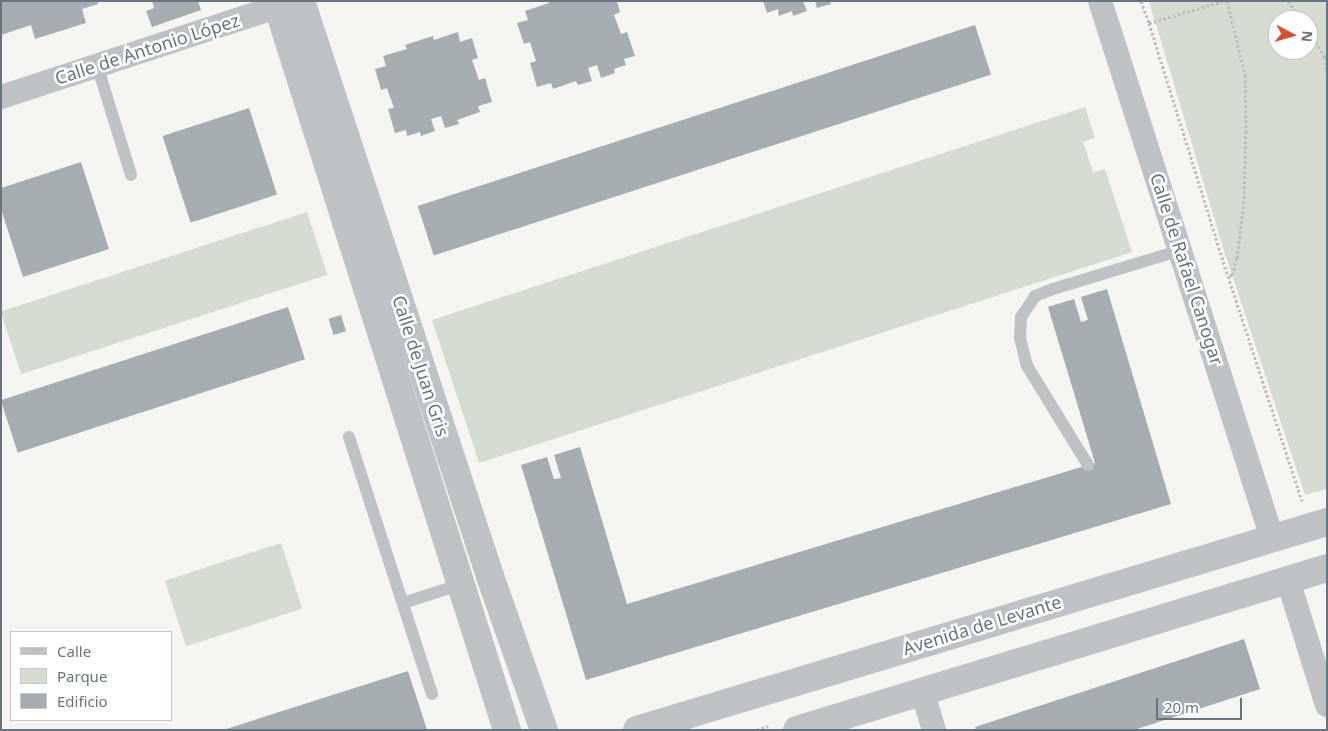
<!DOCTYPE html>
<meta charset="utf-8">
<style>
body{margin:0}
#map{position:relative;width:1328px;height:731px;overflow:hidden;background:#f4f4f1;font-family:"Noto Sans",sans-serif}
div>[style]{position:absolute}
.green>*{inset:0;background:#d6dbd2;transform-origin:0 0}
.building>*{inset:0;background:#a6adb1;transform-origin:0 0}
.path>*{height:3px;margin-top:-1.5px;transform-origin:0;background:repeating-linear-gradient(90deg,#babcbe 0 2.5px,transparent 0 5px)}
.service>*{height:12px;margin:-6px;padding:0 6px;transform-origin:6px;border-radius:6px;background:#bec2c5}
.minor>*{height:24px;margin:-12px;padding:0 12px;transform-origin:12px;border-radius:12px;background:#bec2c5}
.tertiary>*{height:28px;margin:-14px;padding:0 14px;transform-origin:14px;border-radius:14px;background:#bec2c5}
span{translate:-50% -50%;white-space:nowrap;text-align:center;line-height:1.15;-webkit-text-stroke:5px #fff;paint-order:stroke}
.street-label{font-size:18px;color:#66757f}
.frame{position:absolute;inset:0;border:2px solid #66757f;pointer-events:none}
.legend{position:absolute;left:10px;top:631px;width:162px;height:90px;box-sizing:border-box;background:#fff;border:1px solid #c2c8cc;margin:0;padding:6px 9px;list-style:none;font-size:15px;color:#66757f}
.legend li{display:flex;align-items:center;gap:10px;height:25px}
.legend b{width:25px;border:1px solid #c2c8cc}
.north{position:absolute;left:1268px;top:10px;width:50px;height:50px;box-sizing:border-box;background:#fff;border:1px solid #c2c8cc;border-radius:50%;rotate:96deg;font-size:14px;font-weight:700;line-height:20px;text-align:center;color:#66757f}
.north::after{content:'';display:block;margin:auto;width:18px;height:22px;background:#d35232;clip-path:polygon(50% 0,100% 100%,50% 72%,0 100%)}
.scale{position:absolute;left:1156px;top:698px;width:86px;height:22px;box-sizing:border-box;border:2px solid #66757f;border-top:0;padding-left:6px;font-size:15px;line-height:18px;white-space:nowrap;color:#66757f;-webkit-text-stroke:4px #fff;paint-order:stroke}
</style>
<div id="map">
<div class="green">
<div style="clip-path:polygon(evenodd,1149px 1px,1327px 1px,1327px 489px,1305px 495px,1224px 251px,1149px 1px,1278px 20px,1308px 20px,1308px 50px,1278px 50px,1278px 20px)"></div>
<div style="clip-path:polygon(1085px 107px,1095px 138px,1083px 142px,1093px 172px,1105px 169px,1132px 252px,479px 463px,432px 320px)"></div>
<div style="left:307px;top:212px;width:66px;height:322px;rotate:72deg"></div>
<div style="left:281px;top:543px;width:69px;height:122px;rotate:72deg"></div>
</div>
<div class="building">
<div style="clip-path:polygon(1px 1px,98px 1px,98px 4px,82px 9px,86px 23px,35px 39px,31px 25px,1px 35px)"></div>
<div style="clip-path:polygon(152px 1px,198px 1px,201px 10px,152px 27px,146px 11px,154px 8px)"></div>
<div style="clip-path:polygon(548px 1px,617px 1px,620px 12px,614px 15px,621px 34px,627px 32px,635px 56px,624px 59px,626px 65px,614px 69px,615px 73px,601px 78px,597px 65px,588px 68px,592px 81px,578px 85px,576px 81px,553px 89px,551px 83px,537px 87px,530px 63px,536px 61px,530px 42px,524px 44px,517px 23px,528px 20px,525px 11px,549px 3px)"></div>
<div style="clip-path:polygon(763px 1px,803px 1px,807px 11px,793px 16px,792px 11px,779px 16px,778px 9px,767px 13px)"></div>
<div style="clip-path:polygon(815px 1px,830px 1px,831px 4px,817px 8px)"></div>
<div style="left:975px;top:25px;width:52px;height:586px;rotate:72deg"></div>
<div style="clip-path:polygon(458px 32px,460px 42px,472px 38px,478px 58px,472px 60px,479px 80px,485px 78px,492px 102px,478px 106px,480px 112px,457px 120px,459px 124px,445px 128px,441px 116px,431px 119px,435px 131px,421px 136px,420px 132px,407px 136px,406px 130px,395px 133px,388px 109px,394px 108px,387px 88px,381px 90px,375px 69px,386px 66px,383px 56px,407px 49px,405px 45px,433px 36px,434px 40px)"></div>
<div style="left:249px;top:108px;width:91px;height:91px;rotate:72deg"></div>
<div style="clip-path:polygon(81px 162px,109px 249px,23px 277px,1px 209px,1px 188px)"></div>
<div style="clip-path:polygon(1107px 289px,1171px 504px,586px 680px,521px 465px,547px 457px,554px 479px,561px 478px,554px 455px,580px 447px,627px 604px,1088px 465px,1095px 463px,1048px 307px,1074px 299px,1081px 322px,1088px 320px,1081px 297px)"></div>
<div style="left:288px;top:307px;width:55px;height:302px;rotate:72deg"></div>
<div style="left:341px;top:315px;width:17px;height:13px;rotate:73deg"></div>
<div style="clip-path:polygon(1244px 639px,1260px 689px,1134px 730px,976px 730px,975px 727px)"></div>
<div style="clip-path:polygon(408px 671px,427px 730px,226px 730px,226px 729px)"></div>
</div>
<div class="path">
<div style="left:1141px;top:1px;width:23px;rotate:70deg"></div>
<div style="left:1149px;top:23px;width:77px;rotate:-16.6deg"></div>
<div style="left:1227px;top:1px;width:76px;rotate:76.3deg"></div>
<div style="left:1245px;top:75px;width:56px;rotate:89deg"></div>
<div style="left:1246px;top:131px;width:70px;rotate:91.6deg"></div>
<div style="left:1244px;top:201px;width:57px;rotate:97deg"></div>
<div style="left:1237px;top:258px;width:18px;rotate:106deg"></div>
<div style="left:1232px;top:275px;width:4px;rotate:166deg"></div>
<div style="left:1288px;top:1px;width:24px;rotate:54deg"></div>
<div style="left:1149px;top:23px;width:265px;rotate:72.7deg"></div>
<div style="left:1228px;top:276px;width:237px;rotate:71.8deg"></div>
<div style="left:1308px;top:29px;width:33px;rotate:59deg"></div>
<div style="left:1325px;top:57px;width:17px;rotate:83deg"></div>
<div style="left:757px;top:730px;width:12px;rotate:-20deg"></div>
</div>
<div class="service">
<div style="left:97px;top:65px;width:115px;rotate:72.8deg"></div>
<div style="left:349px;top:437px;width:270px;rotate:72.1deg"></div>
<div style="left:1088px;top:465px;width:116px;rotate:-121.6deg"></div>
<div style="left:1027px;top:366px;width:29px;rotate:-104deg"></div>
<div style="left:1020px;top:338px;width:21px;rotate:-87deg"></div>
<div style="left:1021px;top:317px;width:25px;rotate:-56deg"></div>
<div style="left:1035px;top:296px;width:19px;rotate:-21deg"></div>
<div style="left:1053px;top:289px;width:134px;rotate:-16.9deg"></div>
<div style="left:403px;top:603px;width:59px;rotate:-17.8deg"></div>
</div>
<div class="minor">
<div style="left:1100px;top:1px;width:564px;rotate:72.24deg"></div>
<div style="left:1px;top:97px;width:308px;rotate:-18.1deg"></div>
<div style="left:1288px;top:580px;width:131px;rotate:72.7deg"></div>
<div style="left:922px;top:691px;width:41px;rotate:72.9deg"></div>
</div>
<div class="tertiary">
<div style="left:276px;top:1px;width:765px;rotate:72.42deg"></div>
<div style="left:301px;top:1px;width:605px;rotate:71.8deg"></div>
<div style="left:490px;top:576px;width:163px;rotate:70.7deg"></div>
<div style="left:637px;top:730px;width:721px;rotate:-16.78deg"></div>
<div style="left:797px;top:730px;width:554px;rotate:-17deg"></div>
</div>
<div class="street-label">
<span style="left:147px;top:49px;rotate:-18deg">Calle de Antonio López</span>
<span style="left:1187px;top:269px;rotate:72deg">Calle de Rafael Canogar</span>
<span style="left:421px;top:366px;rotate:72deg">Calle de Juan Gris</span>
<span style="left:982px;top:625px;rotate:-17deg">Avenida de Levante</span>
</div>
<div class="frame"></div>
<ul class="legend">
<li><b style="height:6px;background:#bec2c5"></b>Calle</li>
<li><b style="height:14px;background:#d6dbd2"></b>Parque</li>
<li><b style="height:14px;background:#a6adb1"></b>Edificio</li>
</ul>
<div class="north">N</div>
<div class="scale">20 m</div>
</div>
